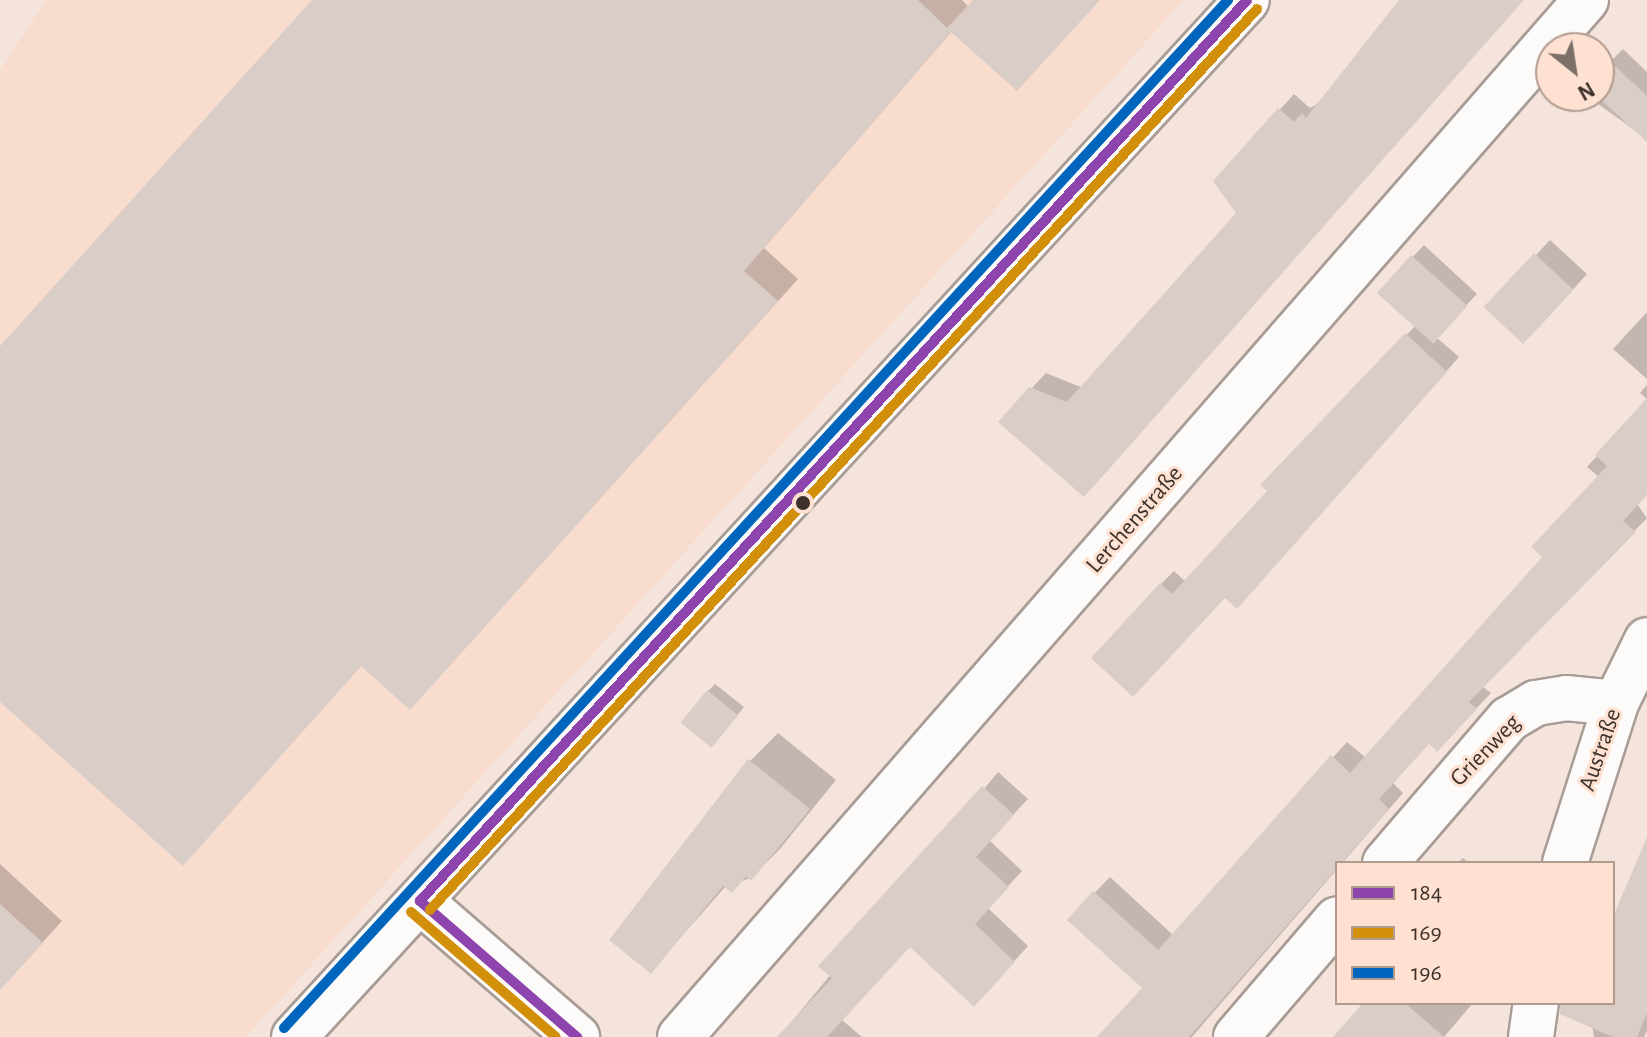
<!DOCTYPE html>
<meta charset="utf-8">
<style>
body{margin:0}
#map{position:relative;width:1647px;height:1037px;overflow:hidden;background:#f4e4dc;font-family:"Alegreya Sans",sans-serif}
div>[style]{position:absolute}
.built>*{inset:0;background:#f8ddcf}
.shadow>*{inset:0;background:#0003}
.building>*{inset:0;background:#dacdc7;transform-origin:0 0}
.roads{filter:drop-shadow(2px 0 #a89c96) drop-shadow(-2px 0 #a89c96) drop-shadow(0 2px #a89c96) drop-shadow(0 -2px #a89c96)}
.minor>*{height:44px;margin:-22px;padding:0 22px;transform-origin:22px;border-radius:22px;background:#fdfbfa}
.tertiary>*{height:44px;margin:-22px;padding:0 22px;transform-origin:22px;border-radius:22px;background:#fdfbfa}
.secondary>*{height:44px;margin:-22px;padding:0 22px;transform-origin:22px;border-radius:22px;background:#fdfbfa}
.bus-1>*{height:10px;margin:-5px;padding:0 5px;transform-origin:5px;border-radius:5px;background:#8e44ad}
.bus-2>*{height:10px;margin:-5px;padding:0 5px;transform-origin:5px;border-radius:5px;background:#d28f09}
.bus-3>*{height:10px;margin:-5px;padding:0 5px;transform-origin:5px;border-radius:5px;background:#0065bd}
.dots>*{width:22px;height:22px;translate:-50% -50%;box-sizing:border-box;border:4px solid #fee1d1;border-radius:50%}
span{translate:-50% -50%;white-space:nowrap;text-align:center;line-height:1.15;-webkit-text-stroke:6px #fee1d1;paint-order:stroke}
.street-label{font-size:24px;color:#3d312b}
.legend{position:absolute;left:1335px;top:861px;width:280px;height:144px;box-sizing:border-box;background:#fee1d1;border:2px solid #b19b8f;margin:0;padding:10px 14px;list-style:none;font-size:24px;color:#3d312b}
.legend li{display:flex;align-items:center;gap:16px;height:40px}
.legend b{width:40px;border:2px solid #b19b8f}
.north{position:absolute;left:1535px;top:32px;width:80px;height:80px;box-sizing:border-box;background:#fee1d1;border:2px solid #b19b8f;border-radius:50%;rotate:150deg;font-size:22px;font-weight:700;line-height:32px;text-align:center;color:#3d312b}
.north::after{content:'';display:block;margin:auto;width:28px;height:36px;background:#7d7069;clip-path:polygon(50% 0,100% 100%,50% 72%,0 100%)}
</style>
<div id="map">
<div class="built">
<div style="clip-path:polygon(46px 0,1184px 0,246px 1037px,0 1037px,0 70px)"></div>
</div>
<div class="shadow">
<div style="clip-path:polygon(315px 0,962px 0,969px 7px,976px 0,1099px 0,953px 30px,764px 248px,798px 279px,431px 686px,362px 665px,183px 863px,0 699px,0 349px)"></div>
<div style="clip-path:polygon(1402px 0,1522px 0,1099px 480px,1031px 389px,1046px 373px,1083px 388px,1239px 214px,1215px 181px,1294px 94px,1310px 108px,1321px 102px)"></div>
<div style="clip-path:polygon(1623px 49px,1647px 72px,1647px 139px,1587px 96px,1599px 96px,1599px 73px)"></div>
<div style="clip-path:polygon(1550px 240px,1587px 274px,1539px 327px,1536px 255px)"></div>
<div style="clip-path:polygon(1424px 245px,1477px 294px,1436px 337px,1459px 357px,1250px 593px,1226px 595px,1146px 681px,1161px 584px,1174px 571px,1186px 582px,1270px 491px,1263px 485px,1415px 326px,1379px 292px)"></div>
<div style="clip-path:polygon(1647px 312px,1647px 379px,1613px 349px)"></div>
<div style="clip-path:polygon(1647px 385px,1647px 399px,1640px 393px)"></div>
<div style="clip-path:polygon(1647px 401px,1647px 493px,1637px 504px,1647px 518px,1482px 686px,1491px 693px,1452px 734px,1429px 742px,1393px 783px,1403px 793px,1192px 1037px,1100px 1037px,1145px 988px,1069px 919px,1110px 877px,1173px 935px,1347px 742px,1366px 758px,1545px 557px,1599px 477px,1587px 467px)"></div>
<div style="clip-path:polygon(715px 684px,744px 707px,718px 739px,708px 691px)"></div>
<div style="clip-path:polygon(778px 733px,836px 780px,779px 850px,751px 878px,726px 886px,651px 971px,750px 761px)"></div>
<div style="clip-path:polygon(998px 772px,1028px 799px,989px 840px,1022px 871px,988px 908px,1028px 946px,989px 989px,911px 945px,842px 1020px,862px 1037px,779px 1037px)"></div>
<div style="clip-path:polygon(1647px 839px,1647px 1031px,1644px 1037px,1594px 1037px,1588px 1003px,1613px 1003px,1613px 922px)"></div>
<div style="clip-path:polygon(1463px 858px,1469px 863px,1457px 863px)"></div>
<div style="clip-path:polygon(0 864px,62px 921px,0 989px)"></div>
<div style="clip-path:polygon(1366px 1003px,1473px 1003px,1444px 1037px,1336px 1037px)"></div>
</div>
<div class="building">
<div style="clip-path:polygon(312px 0,918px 0,947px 28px,973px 0,1100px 0,1017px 91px,951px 32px,744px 271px,778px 301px,410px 710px,361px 666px,183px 866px,0 702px,0 346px)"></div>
<div style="clip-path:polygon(1399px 0,1524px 0,1084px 497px,998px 422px,1029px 387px,1067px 402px,1236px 213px,1213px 181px,1278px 108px,1294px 122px,1302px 113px,1306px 118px)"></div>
<div style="clip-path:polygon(1599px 51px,1647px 96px,1647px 142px,1599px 98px)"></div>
<div style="left:1534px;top:253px;width:54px;height:74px;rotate:43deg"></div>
<div style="left:1411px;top:255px;width:76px;height:51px;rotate:42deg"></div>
<div style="clip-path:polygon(1405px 333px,1447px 372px,1237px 609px,1225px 598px,1133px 697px,1091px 658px,1160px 583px,1172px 594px,1267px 491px,1260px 485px)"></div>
<div style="clip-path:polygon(1647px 398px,1647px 495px,1623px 521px,1636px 532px,1469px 702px,1477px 709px,1437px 752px,1429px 744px,1379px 799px,1389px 809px,1189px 1037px,1097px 1037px,1142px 988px,1067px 920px,1093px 891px,1158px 950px,1331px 755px,1350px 773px,1542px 557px,1531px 547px,1607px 466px,1595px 455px)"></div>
<div style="left:707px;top:690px;width:40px;height:42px;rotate:39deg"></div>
<div style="clip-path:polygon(748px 759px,810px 809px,751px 881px,746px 876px,732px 893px,723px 886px,651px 974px,609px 940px)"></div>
<div style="clip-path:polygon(982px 786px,1014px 815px,976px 857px,1009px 887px,975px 924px,1015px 962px,974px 1007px,910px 947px,827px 1037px,777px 1037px,832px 978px,818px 966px)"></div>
<div style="clip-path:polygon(1647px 837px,1647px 1013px,1637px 1037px,1613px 1037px,1560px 1014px,1560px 1003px,1613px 1003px,1613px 917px)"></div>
<div style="clip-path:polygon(0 904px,43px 943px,0 990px)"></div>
<div style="clip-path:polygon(1363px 1003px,1405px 1003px,1444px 1037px,1333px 1037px)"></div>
</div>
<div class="roads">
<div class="minor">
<div style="left:1385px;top:863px;width:190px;rotate:-49.3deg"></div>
<div style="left:1509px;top:719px;width:31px;rotate:-31deg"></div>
<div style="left:1536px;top:703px;width:30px;rotate:-9deg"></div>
<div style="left:1566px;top:698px;width:50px;rotate:5.7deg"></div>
<div style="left:1565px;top:863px;width:168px;rotate:-72.3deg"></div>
<div style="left:1616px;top:703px;width:70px;rotate:-63.8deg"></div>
<div style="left:680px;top:1037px;width:1377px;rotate:-48.86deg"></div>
<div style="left:1236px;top:1037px;width:155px;rotate:-49.4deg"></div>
<div style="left:1531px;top:1037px;width:34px;rotate:-82deg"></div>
</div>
<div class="tertiary">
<div style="left:420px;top:901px;width:208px;rotate:40.9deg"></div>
</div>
<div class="secondary">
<div style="left:294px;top:1037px;width:1408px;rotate:-47.42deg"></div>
</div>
</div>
<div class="bus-1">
<div style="left:420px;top:901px;width:1223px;rotate:-47.45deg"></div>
<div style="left:420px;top:901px;width:208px;rotate:40.9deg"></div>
</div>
<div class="bus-2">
<div style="left:430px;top:910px;width:1223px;rotate:-47.45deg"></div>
<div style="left:411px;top:912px;width:191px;rotate:40.8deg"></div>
</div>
<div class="bus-3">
<div style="left:284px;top:1028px;width:1396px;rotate:-47.44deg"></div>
</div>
<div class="dots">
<div style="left:803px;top:503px;background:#3d312b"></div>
</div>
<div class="street-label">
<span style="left:1135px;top:520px;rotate:-49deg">Lerchenstraße</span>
<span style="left:1601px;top:750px;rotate:-71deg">Austraße</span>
<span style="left:1486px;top:751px;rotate:-46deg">Grienweg</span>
</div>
<ul class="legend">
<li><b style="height:10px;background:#8e44ad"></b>184</li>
<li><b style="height:10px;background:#d28f09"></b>169</li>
<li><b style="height:10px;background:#0065bd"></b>196</li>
</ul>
<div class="north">N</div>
</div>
